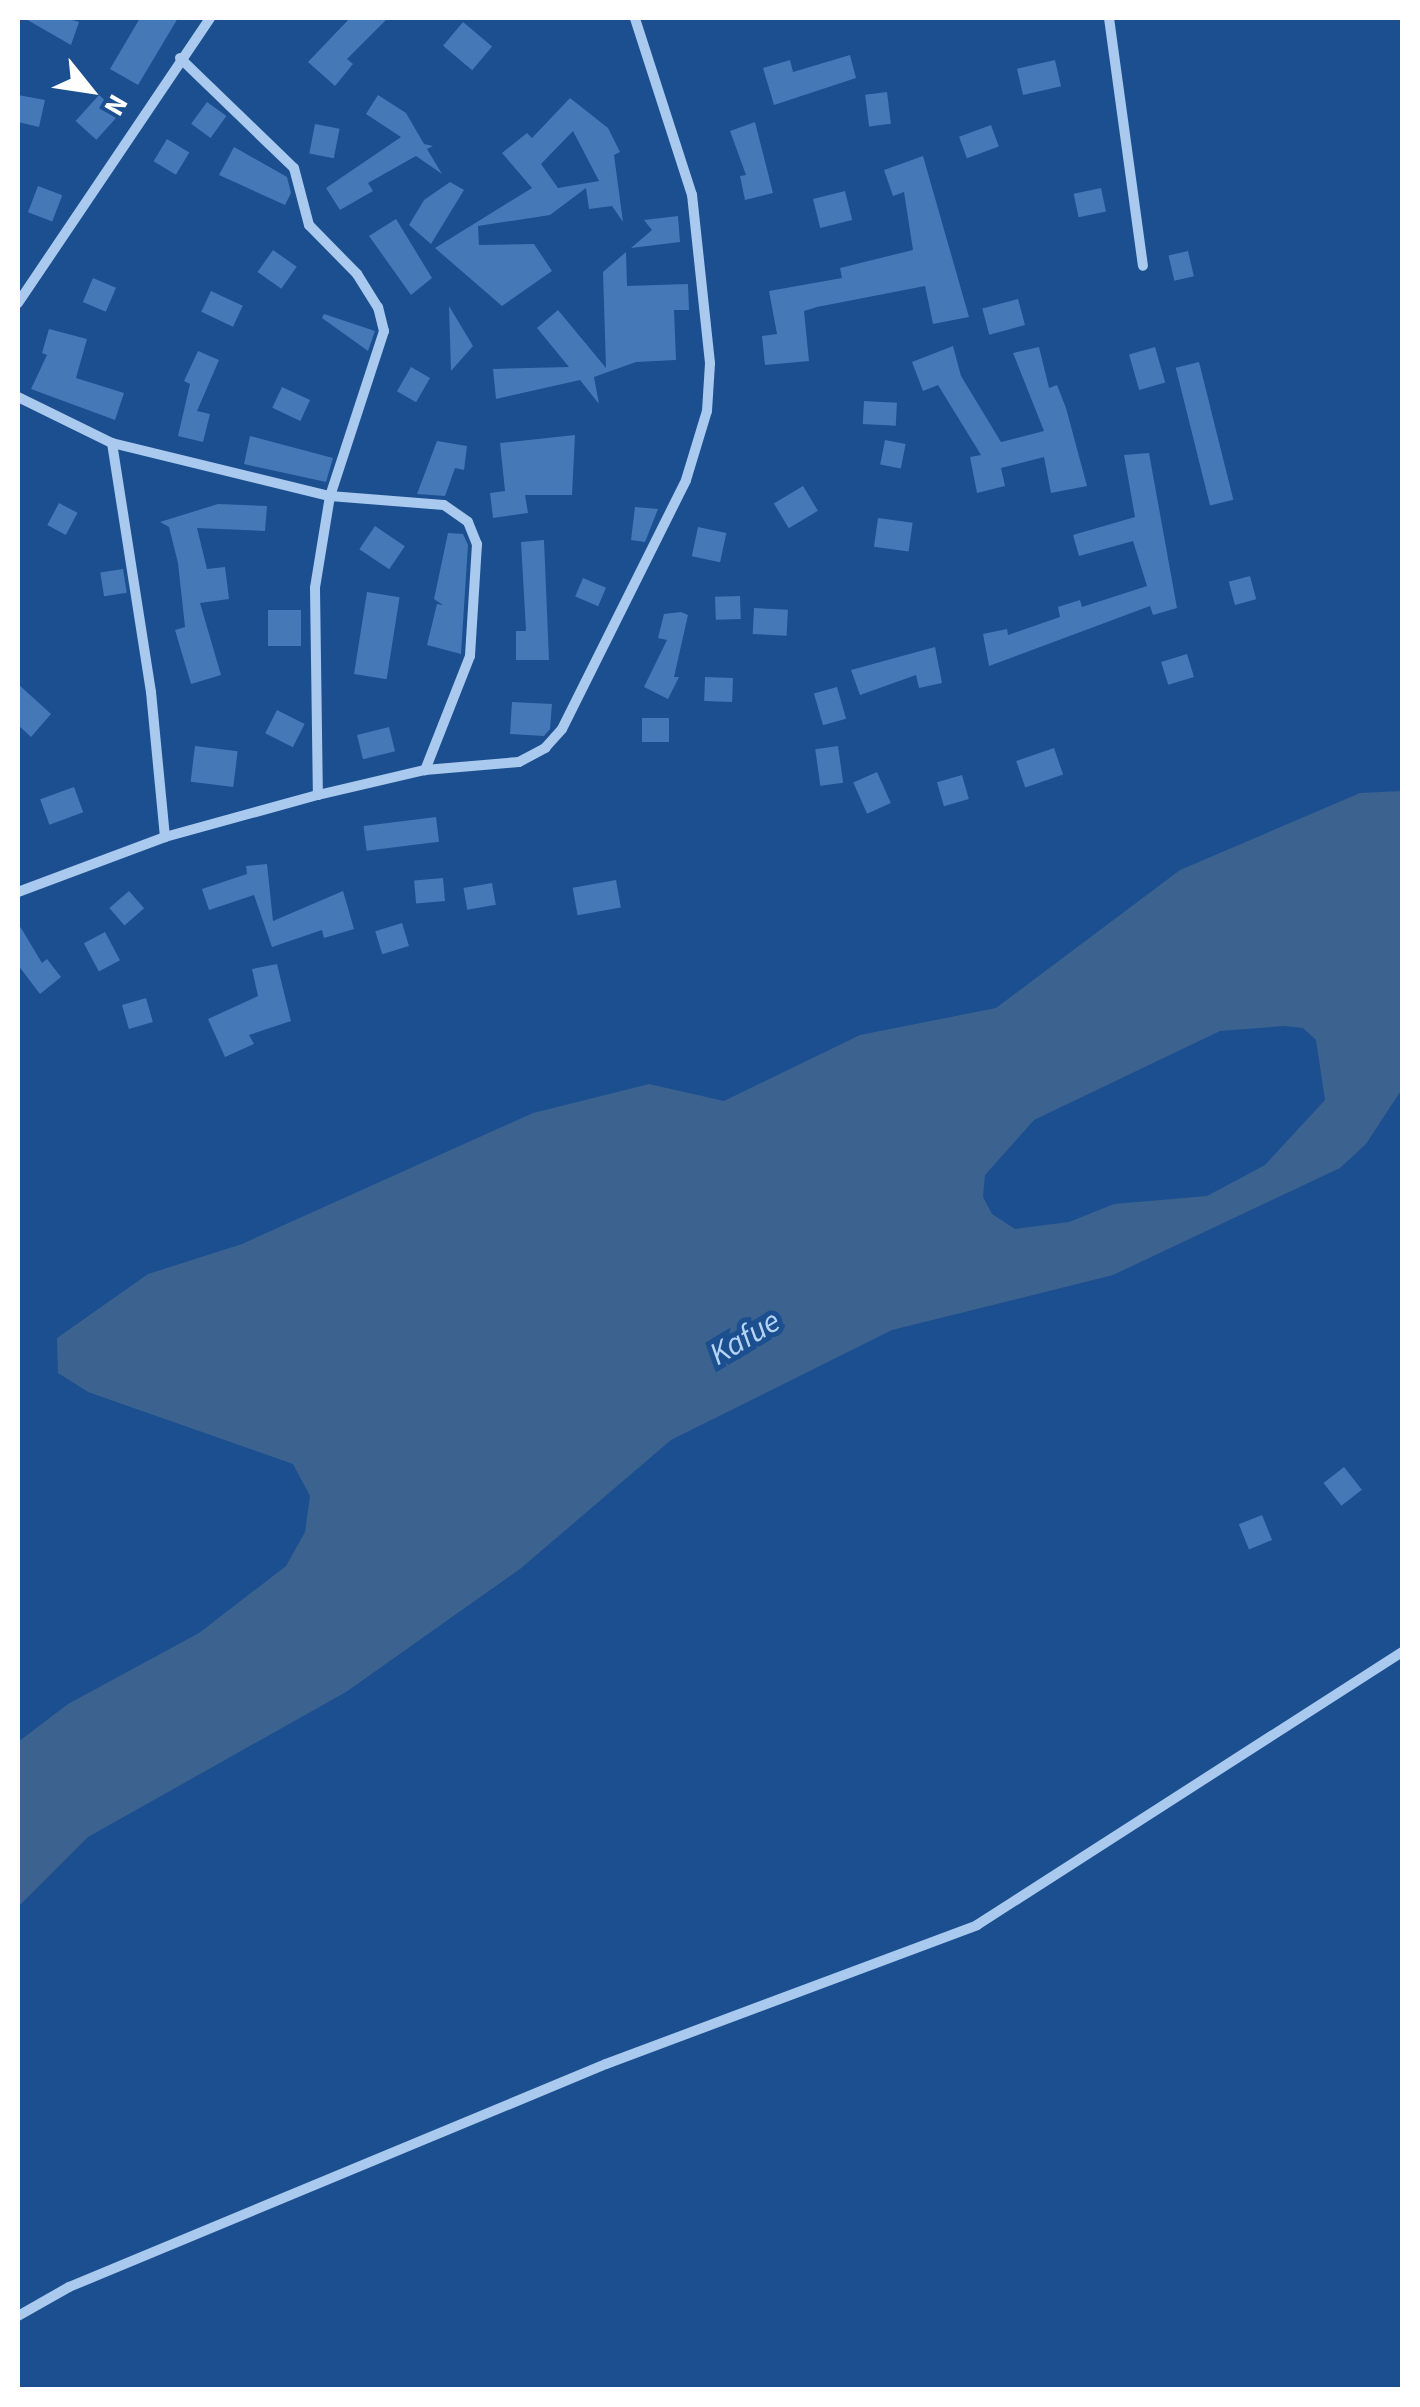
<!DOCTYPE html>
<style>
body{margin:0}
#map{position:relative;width:1420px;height:2407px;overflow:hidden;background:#1b4f8f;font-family:"Source Sans 3",sans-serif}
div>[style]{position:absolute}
.water>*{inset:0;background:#3c6290}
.building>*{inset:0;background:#4478b7;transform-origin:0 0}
.minor>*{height:10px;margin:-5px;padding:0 5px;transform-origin:5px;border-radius:5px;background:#a9c9ee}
span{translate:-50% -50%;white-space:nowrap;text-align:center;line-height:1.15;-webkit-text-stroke:10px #1b4f8f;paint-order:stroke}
.water-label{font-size:32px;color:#b5d3f5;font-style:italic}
.frame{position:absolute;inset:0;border:20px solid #fff;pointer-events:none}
.north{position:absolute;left:40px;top:40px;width:100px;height:100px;-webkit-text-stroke:8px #1b4f8f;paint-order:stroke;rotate:120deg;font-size:28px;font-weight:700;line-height:40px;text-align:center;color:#fff}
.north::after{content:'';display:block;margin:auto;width:35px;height:45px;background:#fff;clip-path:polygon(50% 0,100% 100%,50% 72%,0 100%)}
</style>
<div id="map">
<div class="water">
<div style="clip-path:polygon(evenodd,1402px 791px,1402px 1089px,1366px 1144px,1340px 1168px,1113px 1275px,892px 1330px,671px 1440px,520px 1569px,346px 1692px,88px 1837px,18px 1907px,18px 1742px,68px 1704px,199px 1633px,286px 1566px,305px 1532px,310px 1496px,293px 1464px,88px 1392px,58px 1373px,57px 1338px,148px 1274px,242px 1244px,533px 1113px,649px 1084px,724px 1101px,860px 1035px,996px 1008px,1180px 870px,1360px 793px,1402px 791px,1284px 1026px,1303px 1028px,1316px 1040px,1325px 1100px,1265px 1165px,1207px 1196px,1114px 1204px,1069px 1222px,1015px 1229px,992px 1214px,983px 1197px,985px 1175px,1034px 1120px,1220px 1031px,1284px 1026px)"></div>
</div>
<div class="building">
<div style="clip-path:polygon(24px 18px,65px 18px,79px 22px,71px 45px)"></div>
<div style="clip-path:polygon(140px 18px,178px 18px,138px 85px,110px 69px)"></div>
<div style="clip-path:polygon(350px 18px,388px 18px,347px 59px,353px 64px,335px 86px,308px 62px)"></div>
<div style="left:463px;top:22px;width:38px;height:31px;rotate:40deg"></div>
<div style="clip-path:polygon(850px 55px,856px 78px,774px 105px,763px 68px,790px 60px,793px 72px)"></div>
<div style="left:1055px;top:60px;width:27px;height:39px;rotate:77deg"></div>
<div style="left:887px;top:92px;width:32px;height:22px;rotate:83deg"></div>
<div style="clip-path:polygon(18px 95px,45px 100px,39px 127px,18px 122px)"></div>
<div style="left:99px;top:95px;width:28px;height:35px;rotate:42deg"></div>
<div style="clip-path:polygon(378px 95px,406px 113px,424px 144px,433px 146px,427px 149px,442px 174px,416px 156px,368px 183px,373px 191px,340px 210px,326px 188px,401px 137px,366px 114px)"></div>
<div style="clip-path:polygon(evenodd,570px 98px,608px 128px,620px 152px,614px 155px,623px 222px,612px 206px,589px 209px,586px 188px,550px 215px,478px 226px,479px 245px,534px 244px,552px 271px,502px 306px,435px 248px,532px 188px,502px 153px,527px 133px,532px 138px,570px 98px,573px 131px,599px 181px,558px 188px,541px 164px,573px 131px)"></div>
<div style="left:207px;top:102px;width:24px;height:27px;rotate:36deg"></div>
<div style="clip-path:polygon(755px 122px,773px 193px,745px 200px,740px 176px,746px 175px,730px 131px)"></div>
<div style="left:315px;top:124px;width:25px;height:30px;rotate:11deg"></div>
<div style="left:991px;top:125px;width:23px;height:34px;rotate:70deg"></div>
<div style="left:167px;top:139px;width:26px;height:26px;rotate:31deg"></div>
<div style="clip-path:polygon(234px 147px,287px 177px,291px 193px,285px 205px,219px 175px)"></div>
<div style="clip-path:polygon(923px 156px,969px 317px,933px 324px,925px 286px,817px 307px,804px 311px,809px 361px,765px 365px,762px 336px,777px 334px,769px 291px,842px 278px,840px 268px,913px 250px,904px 192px,893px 196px,884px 170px)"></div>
<div style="clip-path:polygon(450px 182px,464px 190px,431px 244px,409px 225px,424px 200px)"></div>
<div style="left:38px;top:186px;width:26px;height:28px;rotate:21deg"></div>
<div style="left:1101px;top:188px;width:24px;height:28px;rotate:78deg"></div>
<div style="left:845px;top:191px;width:30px;height:33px;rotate:76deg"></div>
<div style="clip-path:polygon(678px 216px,680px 242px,631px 248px,652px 230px,644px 220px)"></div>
<div style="clip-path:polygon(396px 219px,432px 278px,411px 295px,369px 236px)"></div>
<div style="left:273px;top:250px;width:29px;height:27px;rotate:35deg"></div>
<div style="left:1188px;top:251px;width:26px;height:20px;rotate:77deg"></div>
<div style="clip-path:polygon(626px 252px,627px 286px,688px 284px,689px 310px,674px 310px,676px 360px,636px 362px,594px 377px,599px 404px,580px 380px,496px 399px,493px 369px,569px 367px,537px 328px,558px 310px,606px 368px,603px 272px)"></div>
<div style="left:93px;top:278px;width:25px;height:26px;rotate:23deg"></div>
<div style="left:211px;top:291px;width:35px;height:23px;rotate:25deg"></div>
<div style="left:1018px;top:299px;width:27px;height:37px;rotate:75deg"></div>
<div style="clip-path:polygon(449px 306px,473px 346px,451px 371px)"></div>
<div style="clip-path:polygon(324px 314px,375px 331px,368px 351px,322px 318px)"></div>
<div style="clip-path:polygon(49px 329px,87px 339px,76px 378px,124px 393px,115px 420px,31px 389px,47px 355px,42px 353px)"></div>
<div style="clip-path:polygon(953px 346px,961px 376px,1001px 442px,1044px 431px,1013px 353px,1039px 347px,1049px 388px,1057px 385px,1066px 408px,1087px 486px,1051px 493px,1044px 457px,1001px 468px,1005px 486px,977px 493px,970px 457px,981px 455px,938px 385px,923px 391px,912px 362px)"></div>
<div style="left:1155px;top:347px;width:37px;height:27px;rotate:74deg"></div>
<div style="clip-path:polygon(198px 351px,219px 360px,197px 411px,210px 414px,203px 442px,178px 436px,190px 384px,184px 381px)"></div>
<div style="left:1199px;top:362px;width:142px;height:24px;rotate:76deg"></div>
<div style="left:411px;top:367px;width:22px;height:28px;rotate:30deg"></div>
<div style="left:282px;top:387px;width:31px;height:23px;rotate:25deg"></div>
<div style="left:864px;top:401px;width:33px;height:23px;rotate:3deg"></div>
<div style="clip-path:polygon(575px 435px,572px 495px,525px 495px,528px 513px,493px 518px,490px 493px,505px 491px,500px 443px)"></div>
<div style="clip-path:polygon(250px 436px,333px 458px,326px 482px,244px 464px)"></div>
<div style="left:885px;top:440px;width:21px;height:25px;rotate:11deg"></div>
<div style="clip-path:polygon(437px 441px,467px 446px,464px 470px,455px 468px,445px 496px,417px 494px)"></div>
<div style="clip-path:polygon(1149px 453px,1177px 608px,1153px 615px,1150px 606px,989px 666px,983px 634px,1007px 629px,1008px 635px,1060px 617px,1058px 607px,1080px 600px,1082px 607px,1147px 586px,1133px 541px,1079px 556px,1073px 535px,1135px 517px,1124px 455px)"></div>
<div style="left:803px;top:486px;width:29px;height:34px;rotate:59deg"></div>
<div style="left:59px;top:503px;width:21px;height:25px;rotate:28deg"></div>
<div style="clip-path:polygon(218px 504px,267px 506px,265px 531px,197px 528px,207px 569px,225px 567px,229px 599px,200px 603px,221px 675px,191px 684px,175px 630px,185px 627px,178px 563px,169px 527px,160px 522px)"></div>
<div style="clip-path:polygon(635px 507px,658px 509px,645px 542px,631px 540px)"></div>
<div style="left:878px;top:518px;width:35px;height:29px;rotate:8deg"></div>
<div style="left:375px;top:526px;width:36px;height:28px;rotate:34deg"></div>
<div style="left:698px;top:527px;width:29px;height:30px;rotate:12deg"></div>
<div style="clip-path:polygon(448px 533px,463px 534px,468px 545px,461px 654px,427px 645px,437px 604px,443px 605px,434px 599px)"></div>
<div style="clip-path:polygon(544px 540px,549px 660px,516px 660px,516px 631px,526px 631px,521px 542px)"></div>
<div style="left:123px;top:569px;width:24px;height:23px;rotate:81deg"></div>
<div style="left:1250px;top:576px;width:24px;height:22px;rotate:75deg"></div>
<div style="left:583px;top:578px;width:25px;height:20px;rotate:23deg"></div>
<div style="left:367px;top:592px;width:33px;height:83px;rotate:9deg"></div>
<div style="left:740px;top:596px;width:23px;height:25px;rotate:88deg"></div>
<div style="left:754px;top:608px;width:34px;height:26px;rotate:3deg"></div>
<div style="left:301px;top:610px;width:36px;height:33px;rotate:90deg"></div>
<div style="clip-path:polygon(681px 612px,688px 615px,674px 677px,679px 677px,668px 699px,644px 687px,667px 640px,658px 638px,664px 614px)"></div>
<div style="clip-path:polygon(935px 647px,942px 683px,919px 688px,916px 675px,860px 695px,851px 670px)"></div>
<div style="left:1187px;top:654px;width:24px;height:27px;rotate:73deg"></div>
<div style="left:705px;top:677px;width:28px;height:24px;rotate:2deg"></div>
<div style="clip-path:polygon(18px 684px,51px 714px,31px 737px,18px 725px)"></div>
<div style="left:837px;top:687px;width:33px;height:24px;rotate:74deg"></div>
<div style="clip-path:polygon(512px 702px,552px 704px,550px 729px,544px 736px,510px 734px)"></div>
<div style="left:277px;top:710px;width:31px;height:26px;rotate:27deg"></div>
<div style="left:669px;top:718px;width:24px;height:27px;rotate:90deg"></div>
<div style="left:389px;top:727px;width:25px;height:33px;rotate:76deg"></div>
<div style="left:195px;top:746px;width:43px;height:36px;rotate:7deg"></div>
<div style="left:838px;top:746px;width:37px;height:23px;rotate:82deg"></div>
<div style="left:1054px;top:748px;width:28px;height:40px;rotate:71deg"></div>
<div style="left:877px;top:772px;width:34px;height:26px;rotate:66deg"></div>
<div style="left:962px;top:775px;width:25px;height:26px;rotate:74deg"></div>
<div style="left:74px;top:787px;width:27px;height:36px;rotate:70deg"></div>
<div style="left:436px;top:817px;width:25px;height:73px;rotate:83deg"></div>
<div style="clip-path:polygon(267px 864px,273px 921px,343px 891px,354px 929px,324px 938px,322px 930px,272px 947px,254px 895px,209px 910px,202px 889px,247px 874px,246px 866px)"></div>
<div style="left:443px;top:878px;width:23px;height:29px;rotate:85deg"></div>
<div style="left:616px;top:880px;width:28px;height:44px;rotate:80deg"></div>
<div style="left:492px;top:883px;width:22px;height:29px;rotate:80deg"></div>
<div style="left:129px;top:891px;width:23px;height:26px;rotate:49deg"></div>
<div style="clip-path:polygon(18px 923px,42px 963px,47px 959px,61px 977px,40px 994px,18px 965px)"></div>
<div style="left:402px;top:923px;width:24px;height:28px;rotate:73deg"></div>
<div style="left:105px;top:932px;width:32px;height:24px;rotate:62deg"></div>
<div style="clip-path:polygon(277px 964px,291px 1021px,249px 1035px,254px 1044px,225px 1057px,208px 1019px,258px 996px,252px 969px)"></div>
<div style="left:146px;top:998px;width:25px;height:25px;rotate:74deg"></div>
<div style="left:1344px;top:1467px;width:29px;height:26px;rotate:52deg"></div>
<div style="left:1262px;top:1515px;width:27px;height:25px;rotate:68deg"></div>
</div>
<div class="minor">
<div style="left:1109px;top:18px;width:250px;rotate:82.2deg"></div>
<div style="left:180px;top:58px;width:158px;rotate:44deg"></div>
<div style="left:294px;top:168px;width:59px;rotate:75.3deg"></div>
<div style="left:309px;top:225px;width:69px;rotate:45.6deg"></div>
<div style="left:357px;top:274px;width:39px;rotate:58deg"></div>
<div style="left:378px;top:307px;width:25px;rotate:76deg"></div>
<div style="left:384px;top:331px;width:174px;rotate:108.1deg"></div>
<div style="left:330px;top:496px;width:93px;rotate:99.3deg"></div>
<div style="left:315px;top:588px;width:207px;rotate:89.2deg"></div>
<div style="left:18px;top:303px;width:344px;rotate:-56deg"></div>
<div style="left:18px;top:397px;width:105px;rotate:26.1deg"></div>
<div style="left:112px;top:443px;width:224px;rotate:13.7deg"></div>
<div style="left:330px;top:496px;width:114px;rotate:4.5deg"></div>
<div style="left:444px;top:505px;width:29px;rotate:35deg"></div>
<div style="left:468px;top:522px;width:24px;rotate:68deg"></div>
<div style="left:477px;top:544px;width:112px;rotate:93.6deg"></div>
<div style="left:470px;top:656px;width:123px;rotate:111.5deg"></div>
<div style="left:112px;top:443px;width:252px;rotate:81.1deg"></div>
<div style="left:151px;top:692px;width:146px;rotate:84.5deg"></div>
<div style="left:18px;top:892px;width:157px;rotate:-20.5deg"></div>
<div style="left:165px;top:837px;width:159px;rotate:-15.4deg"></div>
<div style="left:318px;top:795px;width:110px;rotate:-13.2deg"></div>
<div style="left:425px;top:770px;width:94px;rotate:-4.9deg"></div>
<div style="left:519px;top:762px;width:30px;rotate:-28deg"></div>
<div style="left:545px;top:748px;width:25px;rotate:-48deg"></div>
<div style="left:562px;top:729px;width:278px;rotate:-63.5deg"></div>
<div style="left:686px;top:480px;width:72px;rotate:-73.1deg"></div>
<div style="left:707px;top:411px;width:48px;rotate:-86.4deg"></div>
<div style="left:710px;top:363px;width:169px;rotate:-96.1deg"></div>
<div style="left:692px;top:195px;width:186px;rotate:-107.9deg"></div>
<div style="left:18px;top:2316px;width:59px;rotate:-29.6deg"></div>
<div style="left:69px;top:2287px;width:581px;rotate:-22.55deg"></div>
<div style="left:606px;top:2064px;width:396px;rotate:-20.5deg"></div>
<div style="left:977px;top:1925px;width:505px;rotate:-32.71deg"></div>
</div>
<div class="water-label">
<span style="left:745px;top:1338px;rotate:-31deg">Kafue</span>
</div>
<div class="frame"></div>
<div class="north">N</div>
</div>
